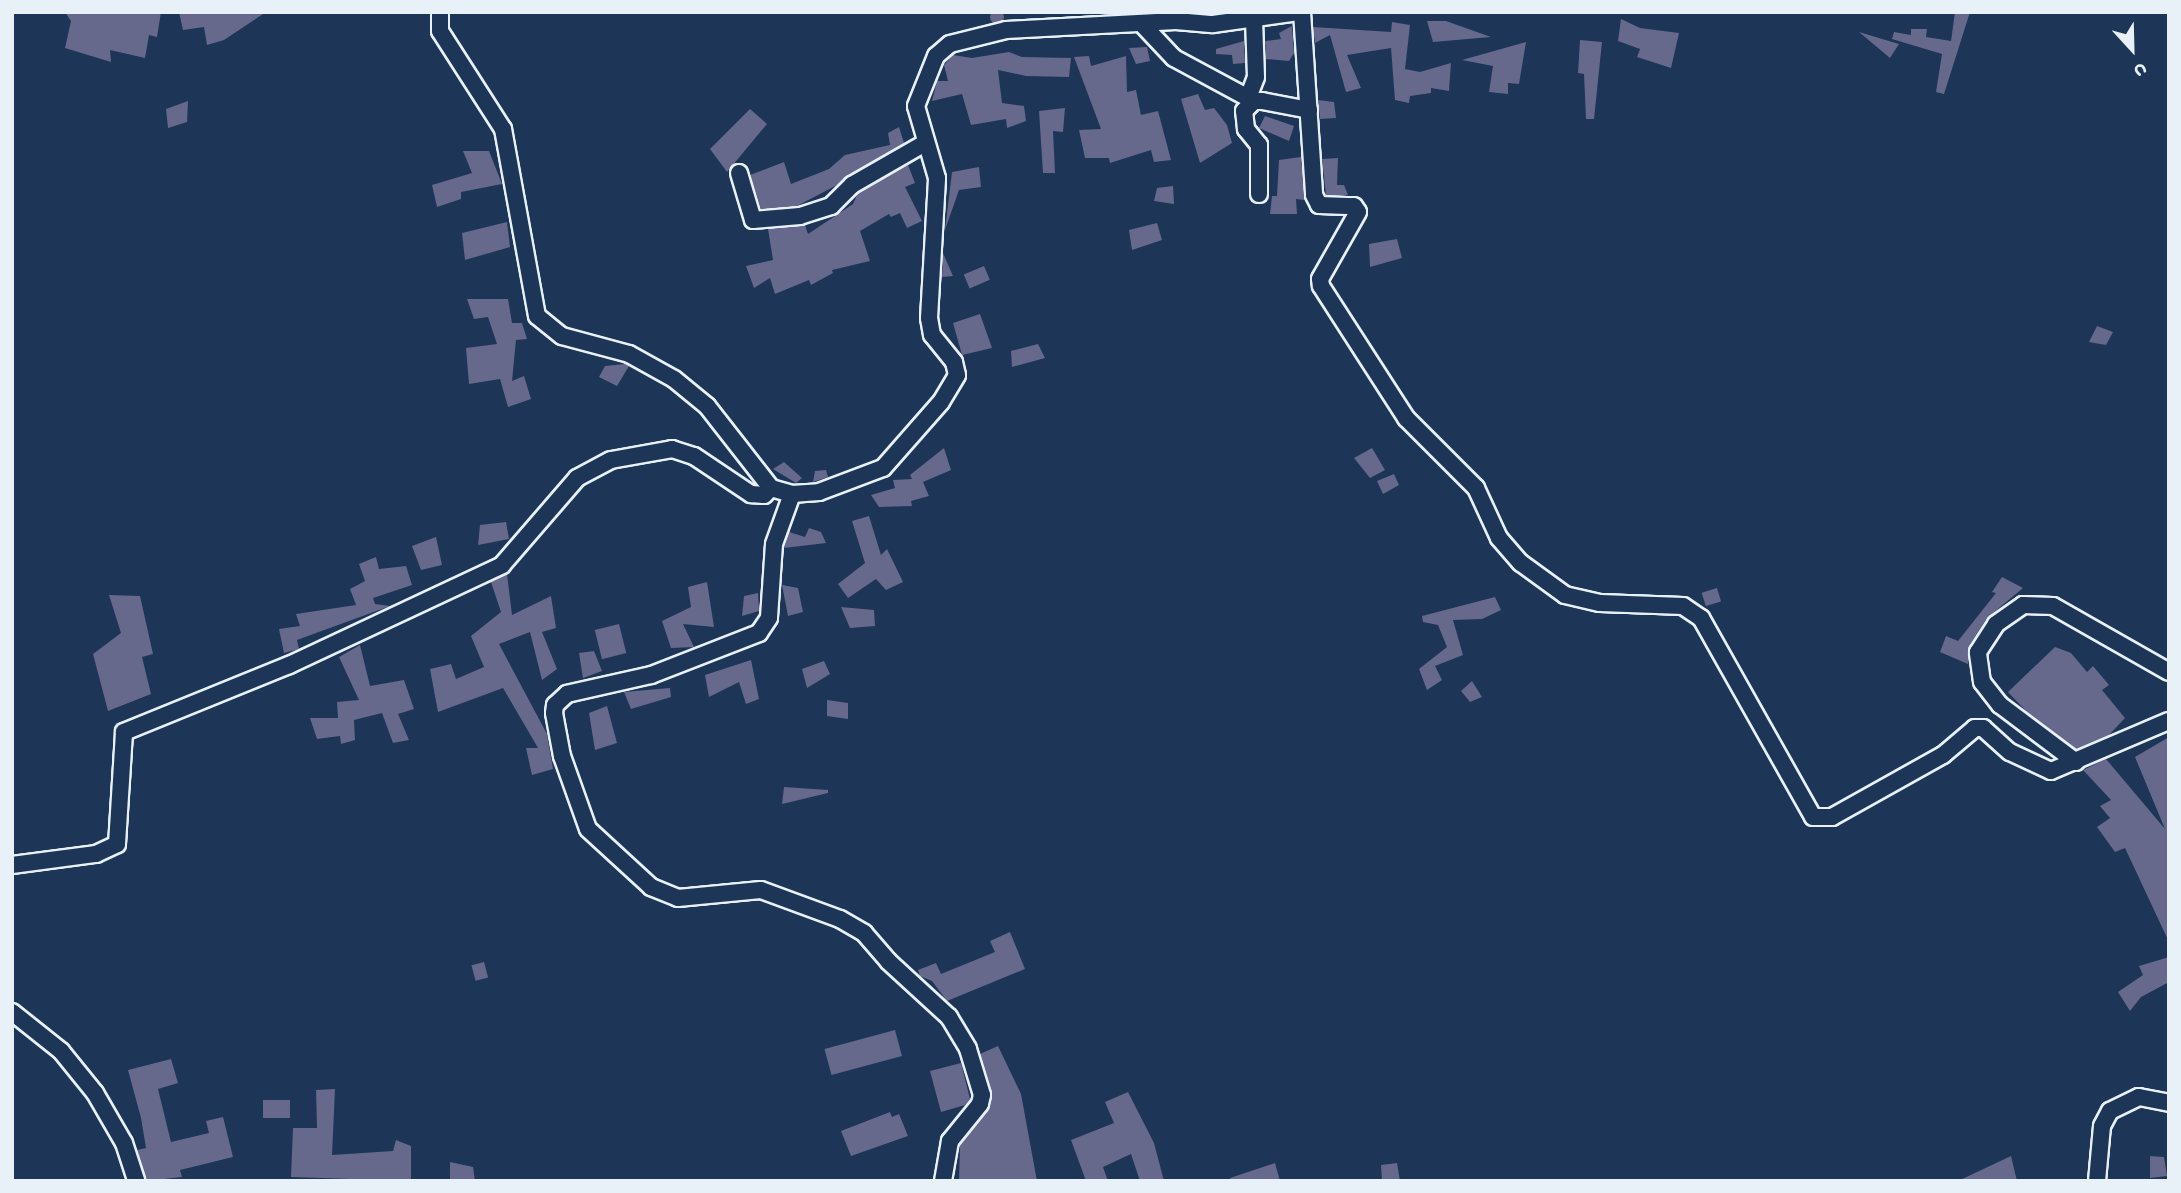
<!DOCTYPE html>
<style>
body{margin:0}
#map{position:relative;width:2181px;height:1193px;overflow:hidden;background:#1d3557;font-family:"Gochi Hand",sans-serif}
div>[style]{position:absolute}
.building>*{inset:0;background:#66688c;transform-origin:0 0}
.round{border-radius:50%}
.roads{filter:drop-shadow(2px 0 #e8f1f8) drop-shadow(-2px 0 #e8f1f8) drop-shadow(0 2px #e8f1f8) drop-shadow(0 -2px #e8f1f8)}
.street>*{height:16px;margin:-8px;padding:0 8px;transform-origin:8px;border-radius:8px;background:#1d3557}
span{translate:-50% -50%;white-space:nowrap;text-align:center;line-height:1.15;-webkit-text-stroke:6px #1d3557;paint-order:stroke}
.frame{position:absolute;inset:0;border:14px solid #e8f1f8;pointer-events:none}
.north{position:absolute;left:2097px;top:14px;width:70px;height:70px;-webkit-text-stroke:5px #1d3557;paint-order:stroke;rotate:158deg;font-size:19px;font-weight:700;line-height:28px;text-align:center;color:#e8f1f8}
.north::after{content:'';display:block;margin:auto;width:24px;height:32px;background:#e8f1f8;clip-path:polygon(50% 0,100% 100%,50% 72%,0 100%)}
</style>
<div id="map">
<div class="building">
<div class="round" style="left:990px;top:10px;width:14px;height:14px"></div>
<div style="clip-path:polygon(65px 12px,161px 12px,157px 37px,149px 35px,145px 58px,110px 50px,111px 62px,65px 48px,71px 21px)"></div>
<div style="clip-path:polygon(179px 12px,266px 12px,224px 40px,207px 45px,204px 27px,183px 30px)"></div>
<div style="clip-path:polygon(1955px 12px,1970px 12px,1944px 94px,1936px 92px,1942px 54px,1892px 39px,1894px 32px,1911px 35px,1911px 29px,1927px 29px,1926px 37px,1951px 41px)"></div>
<div style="clip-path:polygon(1621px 19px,1640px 28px,1679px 33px,1671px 68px,1637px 57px,1640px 49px,1618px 41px)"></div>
<div style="clip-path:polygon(1427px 21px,1446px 21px,1491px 37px,1433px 42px)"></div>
<div style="clip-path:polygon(1392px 22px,1410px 25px,1405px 69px,1420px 72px,1451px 63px,1449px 91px,1431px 88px,1431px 93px,1410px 96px,1409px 103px,1395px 100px,1391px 48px,1347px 55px,1361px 88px,1346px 92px,1330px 35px,1315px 43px,1313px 27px,1391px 32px)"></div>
<div style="clip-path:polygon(1292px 26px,1294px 53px,1289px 61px,1266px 59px,1265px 41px,1281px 39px,1279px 33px)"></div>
<div style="clip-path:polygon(1859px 32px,1899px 44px,1890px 58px)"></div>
<div style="clip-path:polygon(1580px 40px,1602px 42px,1594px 119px,1586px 119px,1584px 74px,1578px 73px)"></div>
<div style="clip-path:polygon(1244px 41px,1245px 63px,1233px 64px,1232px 55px,1216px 54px,1216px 49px)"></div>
<div style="clip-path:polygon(1526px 42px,1519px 84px,1508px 83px,1508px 94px,1489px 92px,1493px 66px,1462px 60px)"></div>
<div style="clip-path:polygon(1147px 47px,1150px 61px,1136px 64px,1129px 48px)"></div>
<div style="clip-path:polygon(1009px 52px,1022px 57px,1071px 58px,1069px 77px,1026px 76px,998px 70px,1002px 103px,1024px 106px,1026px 121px,1007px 128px,1006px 119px,971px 125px,962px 94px,932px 101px,937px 81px,948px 81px,944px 65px,953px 55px,972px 58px)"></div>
<div style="clip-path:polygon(1089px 56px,1091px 66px,1126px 56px,1127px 92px,1136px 90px,1141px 115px,1158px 111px,1171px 160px,1154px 162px,1151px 150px,1110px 163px,1109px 158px,1085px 158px,1079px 130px,1101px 129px,1074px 57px)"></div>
<div style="clip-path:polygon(1198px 94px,1205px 110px,1214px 108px,1227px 125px,1232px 143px,1200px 163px,1181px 99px)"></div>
<div style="clip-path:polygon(1318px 100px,1334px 102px,1336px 118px,1320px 119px)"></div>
<div style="clip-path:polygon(188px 101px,187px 122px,168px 128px,166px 109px)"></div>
<div style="clip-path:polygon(1065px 108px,1063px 132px,1053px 131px,1055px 173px,1043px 173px,1039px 111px)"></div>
<div style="clip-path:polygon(750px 109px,767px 124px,727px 172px,710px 149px)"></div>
<div style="clip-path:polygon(1265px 116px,1294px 126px,1289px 141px,1259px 128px)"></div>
<div style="clip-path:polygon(899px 127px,904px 143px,837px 185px,797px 206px,761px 209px,750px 175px,784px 162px,791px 184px,829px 169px,845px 155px,890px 145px,888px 133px)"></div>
<div style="clip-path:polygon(463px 151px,489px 151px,502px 184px,461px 192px,461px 199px,437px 207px,432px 185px,472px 173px)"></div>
<div style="clip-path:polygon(1301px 157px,1305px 200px,1296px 199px,1297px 214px,1270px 214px,1272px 196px,1277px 196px,1279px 160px)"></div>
<div style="clip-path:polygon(1338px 158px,1337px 185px,1344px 185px,1348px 195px,1326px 195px,1322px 159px)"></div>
<div style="clip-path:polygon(908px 165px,915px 183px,905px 187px,922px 221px,907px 228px,900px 213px,891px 217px,889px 214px,860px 231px,870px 261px,832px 270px,833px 273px,811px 285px,809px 280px,775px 294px,770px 278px,754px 288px,746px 266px,773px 260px,768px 229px,805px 225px,808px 234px,853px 204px,858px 193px)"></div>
<div style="clip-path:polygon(979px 167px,981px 187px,959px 190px,945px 230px,952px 172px)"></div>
<div style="clip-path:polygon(1173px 186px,1174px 204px,1154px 201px,1157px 188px)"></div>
<div style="clip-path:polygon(507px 222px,510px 247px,465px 260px,462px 233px)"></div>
<div style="clip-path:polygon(1157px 223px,1162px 240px,1132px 250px,1129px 230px)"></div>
<div style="clip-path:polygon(1397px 239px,1402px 258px,1370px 267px,1369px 244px)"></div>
<div style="clip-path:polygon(943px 253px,953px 276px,942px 277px)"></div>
<div style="left:984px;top:266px;width:15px;height:22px;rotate:67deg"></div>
<div style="clip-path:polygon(467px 299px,508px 299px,512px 323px,522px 323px,527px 339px,516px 340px,512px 381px,524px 376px,531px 399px,508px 407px,500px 379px,469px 384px,466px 348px,497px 344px,488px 317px,474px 319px)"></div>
<div style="clip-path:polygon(980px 314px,992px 348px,962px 355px,953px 323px)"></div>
<div style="clip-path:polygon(2097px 326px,2113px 332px,2106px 345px,2089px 342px)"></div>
<div style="clip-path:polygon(1038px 344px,1045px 358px,1012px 367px,1011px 351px)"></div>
<div style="clip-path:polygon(625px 364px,629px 366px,617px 386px,599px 377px,605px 366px)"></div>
<div style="clip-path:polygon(944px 448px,951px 470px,923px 482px,929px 496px,911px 501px,912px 506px,879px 507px,871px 495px,895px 488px,893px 480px,912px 479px,910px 475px)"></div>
<div style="clip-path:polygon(1372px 448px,1385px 470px,1370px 478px,1354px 458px)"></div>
<div style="clip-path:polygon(784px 462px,802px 478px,796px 483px,773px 469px)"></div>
<div style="clip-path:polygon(826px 470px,828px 477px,813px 482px,815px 471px)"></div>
<div style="clip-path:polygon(1394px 474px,1399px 485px,1383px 494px,1377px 481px)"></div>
<div style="clip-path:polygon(869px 516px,881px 555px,887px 549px,903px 582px,886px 590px,876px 579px,848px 598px,838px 584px,865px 563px,852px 521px)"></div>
<div style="clip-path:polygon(506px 522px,509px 539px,478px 545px,480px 525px)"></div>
<div style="clip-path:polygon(809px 528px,821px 532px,826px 543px,784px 548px,789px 532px,805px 537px)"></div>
<div style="clip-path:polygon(436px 537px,442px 565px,421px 570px,412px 546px)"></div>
<div style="clip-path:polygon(376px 557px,379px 569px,406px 566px,412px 585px,373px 598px,375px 604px,390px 606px,297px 640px,299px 649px,284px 653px,279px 629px,300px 626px,296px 614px,356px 605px,350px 589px,365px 581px,359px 564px)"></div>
<div style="clip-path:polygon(507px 574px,512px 615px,551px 596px,556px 628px,542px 632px,557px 669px,542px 680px,530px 632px,499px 644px,547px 734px,553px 769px,532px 775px,526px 748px,538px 748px,503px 688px,438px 712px,430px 669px,451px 664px,456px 679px,484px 667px,471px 636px,501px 612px,491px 582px)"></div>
<div style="clip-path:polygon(2002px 577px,2023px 588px,1987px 618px,1969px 646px,1968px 664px,1940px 652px,1946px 636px,1958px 641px,1996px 593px,1992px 592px)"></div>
<div style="clip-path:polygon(707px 582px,714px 627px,683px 624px,694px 647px,671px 648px,662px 621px,691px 607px,688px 587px)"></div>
<div style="clip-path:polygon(782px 585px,798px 588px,803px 612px,788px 616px)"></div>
<div style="left:1717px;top:588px;width:14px;height:16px;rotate:73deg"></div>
<div style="clip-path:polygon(758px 593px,759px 611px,742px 616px,744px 596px)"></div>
<div style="clip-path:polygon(109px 595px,140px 596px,153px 654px,142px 657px,151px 694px,108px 711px,93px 654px,121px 633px)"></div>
<div style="clip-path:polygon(1495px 597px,1501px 610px,1482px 619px,1453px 620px,1463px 655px,1435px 666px,1442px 680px,1427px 690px,1419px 669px,1447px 647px,1438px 625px,1423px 622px,1422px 616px)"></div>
<div style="clip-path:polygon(841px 607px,874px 610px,875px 626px,850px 628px)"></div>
<div style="left:619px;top:624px;width:30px;height:25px;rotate:76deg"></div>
<div style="clip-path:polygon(360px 645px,370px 686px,404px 680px,414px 709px,398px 714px,409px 740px,393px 743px,382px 713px,354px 720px,355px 740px,341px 744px,340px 736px,317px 739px,310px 718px,338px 718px,337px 702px,359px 700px,339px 657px)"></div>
<div style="clip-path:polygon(2055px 647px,2071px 653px,2087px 672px,2093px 666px,2109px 685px,2102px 690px,2125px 718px,2109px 735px,2076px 749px,2027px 712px,2008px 692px)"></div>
<div style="clip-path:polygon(594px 651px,602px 671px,583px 678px,579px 653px)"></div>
<div style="clip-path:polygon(751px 660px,759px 699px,746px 704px,739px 682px,709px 697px,705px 675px)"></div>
<div style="clip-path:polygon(824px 661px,830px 674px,807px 688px,802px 669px)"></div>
<div style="clip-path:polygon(1472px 681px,1482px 697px,1470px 702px,1461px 691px)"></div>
<div style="clip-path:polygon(670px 688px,671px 697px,631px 709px,624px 692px)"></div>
<div style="clip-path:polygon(827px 700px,848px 703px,848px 719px,827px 716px)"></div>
<div style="clip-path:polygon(607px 706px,617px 743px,595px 750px,589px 713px)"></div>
<div style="clip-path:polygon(2169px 737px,2169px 942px,2125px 848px,2115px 852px,2097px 827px,2110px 818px,2100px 806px,2111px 800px,2083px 770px,2106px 759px,2165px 829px,2135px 757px)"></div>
<div style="clip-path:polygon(784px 787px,828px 790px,828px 793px,782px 804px)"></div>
<div style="clip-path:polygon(1010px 932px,1025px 969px,947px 1001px,932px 981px,920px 976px,918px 970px,936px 963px,941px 974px,995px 952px,990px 941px)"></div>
<div style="clip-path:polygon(2169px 957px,2169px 982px,2141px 997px,2130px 1011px,2118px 992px,2143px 975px,2139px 966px)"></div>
<div style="left:484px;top:962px;width:16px;height:13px;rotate:75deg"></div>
<div style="left:895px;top:1030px;width:27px;height:73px;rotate:75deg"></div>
<div style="clip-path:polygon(998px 1046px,1021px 1094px,1037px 1181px,959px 1181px,960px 1145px,988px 1111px,992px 1097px,980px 1054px)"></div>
<div style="clip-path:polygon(171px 1059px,178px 1083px,158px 1089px,171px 1142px,209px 1133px,206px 1121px,223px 1117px,233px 1157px,180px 1170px,182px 1177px,146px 1181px,137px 1150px,146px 1148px,141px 1118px,128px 1070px)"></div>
<div style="clip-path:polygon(961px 1063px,970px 1099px,965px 1105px,941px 1112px,930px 1071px)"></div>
<div style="clip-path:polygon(335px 1089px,332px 1155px,393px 1151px,396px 1140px,411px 1146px,411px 1181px,291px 1177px,293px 1128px,317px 1128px,316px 1090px)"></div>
<div style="clip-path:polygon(1128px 1092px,1154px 1143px,1164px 1181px,1140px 1181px,1131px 1154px,1103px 1167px,1108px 1181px,1086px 1181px,1071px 1140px,1114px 1123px,1105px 1102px)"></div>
<div style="left:263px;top:1100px;width:27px;height:18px"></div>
<div style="clip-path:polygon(890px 1112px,892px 1117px,899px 1114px,908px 1136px,851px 1156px,841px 1131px)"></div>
<div style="clip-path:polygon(2011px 1156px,2017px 1181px,1958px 1181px)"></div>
<div style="clip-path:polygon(2150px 1156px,2164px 1157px,2167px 1176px,2150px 1178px)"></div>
<div style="clip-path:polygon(450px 1162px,473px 1167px,475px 1181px,450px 1181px)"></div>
<div style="clip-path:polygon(1275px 1163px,1280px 1181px,1231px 1181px,1230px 1178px)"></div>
<div style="clip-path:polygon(1397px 1163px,1400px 1181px,1382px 1181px,1381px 1165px)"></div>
</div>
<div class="roads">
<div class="street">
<div style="left:440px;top:12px;width:19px;rotate:90deg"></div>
<div style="left:440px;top:31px;width:117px;rotate:57.3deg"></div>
<div style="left:503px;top:129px;width:190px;rotate:79.7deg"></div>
<div style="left:537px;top:316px;width:32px;rotate:39deg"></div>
<div style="left:562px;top:336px;width:69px;rotate:15deg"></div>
<div style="left:629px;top:354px;width:51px;rotate:29.1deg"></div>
<div style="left:674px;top:379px;width:43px;rotate:39.3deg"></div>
<div style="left:707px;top:406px;width:104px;rotate:52deg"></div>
<div style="left:771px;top:488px;width:22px;rotate:16deg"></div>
<div style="left:792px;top:494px;width:27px;rotate:-4deg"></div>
<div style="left:819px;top:492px;width:68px;rotate:-20.6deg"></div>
<div style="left:883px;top:468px;width:88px;rotate:-48.7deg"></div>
<div style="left:941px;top:402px;width:31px;rotate:-59deg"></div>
<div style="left:957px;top:375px;width:13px;rotate:-103deg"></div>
<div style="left:954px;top:362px;width:35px;rotate:-129deg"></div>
<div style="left:932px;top:335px;width:17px;rotate:-100deg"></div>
<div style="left:929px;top:318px;width:140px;rotate:-86.7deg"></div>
<div style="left:937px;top:178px;width:75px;rotate:-106.3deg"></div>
<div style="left:916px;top:106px;width:54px;rotate:-68.2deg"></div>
<div style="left:936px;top:56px;width:18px;rotate:-41deg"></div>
<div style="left:950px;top:44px;width:58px;rotate:-14deg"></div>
<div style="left:1006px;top:30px;width:170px;rotate:-3deg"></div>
<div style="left:1176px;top:21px;width:37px;rotate:5deg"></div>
<div style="left:1213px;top:24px;width:88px;rotate:-7.9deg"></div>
<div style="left:1302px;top:12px;width:183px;rotate:86.2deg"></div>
<div style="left:1314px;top:195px;width:11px;rotate:63deg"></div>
<div style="left:1319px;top:205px;width:35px;rotate:2deg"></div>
<div style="left:1354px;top:206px;width:7px;rotate:56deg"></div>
<div style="left:1358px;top:212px;width:77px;rotate:119.6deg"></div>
<div style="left:1320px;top:279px;width:7px;rotate:82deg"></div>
<div style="left:1321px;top:286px;width:157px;rotate:57.2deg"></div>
<div style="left:1406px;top:418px;width:99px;rotate:45deg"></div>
<div style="left:1476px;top:488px;width:55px;rotate:65.3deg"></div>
<div style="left:1499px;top:538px;width:33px;rotate:49deg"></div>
<div style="left:1521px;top:563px;width:54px;rotate:36deg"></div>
<div style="left:1565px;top:595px;width:36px;rotate:13deg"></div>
<div style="left:1600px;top:603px;width:83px;rotate:2.1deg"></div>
<div style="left:1683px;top:606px;width:22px;rotate:34deg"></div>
<div style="left:1701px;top:618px;width:228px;rotate:60.6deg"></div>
<div style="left:1813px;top:817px;width:19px"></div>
<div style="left:1832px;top:817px;width:127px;rotate:-29.2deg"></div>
<div style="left:1943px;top:755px;width:42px;rotate:-40.2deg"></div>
<div style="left:1975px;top:728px;width:8px"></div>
<div style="left:1983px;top:728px;width:36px;rotate:42deg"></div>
<div style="left:2010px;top:752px;width:45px;rotate:24.9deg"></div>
<div style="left:2051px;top:771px;width:128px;rotate:-23deg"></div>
<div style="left:1141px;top:23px;width:48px;rotate:46.7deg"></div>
<div style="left:1174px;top:58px;width:91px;rotate:28.3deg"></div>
<div style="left:1248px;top:98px;width:22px;rotate:-69deg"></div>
<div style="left:1256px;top:77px;width:57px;rotate:-92deg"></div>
<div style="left:739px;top:173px;width:49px;rotate:73.4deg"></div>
<div style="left:753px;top:220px;width:47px;rotate:-4.9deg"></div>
<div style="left:800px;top:216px;width:33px;rotate:-18deg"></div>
<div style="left:831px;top:206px;width:30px;rotate:-45deg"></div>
<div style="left:852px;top:185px;width:84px;rotate:-29.9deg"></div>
<div style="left:1259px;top:194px;width:49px;rotate:-90deg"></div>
<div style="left:1259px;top:145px;width:21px;rotate:-129deg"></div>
<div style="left:1246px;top:129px;width:18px;rotate:-96deg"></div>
<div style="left:1244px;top:111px;width:14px;rotate:-45deg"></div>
<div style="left:1254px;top:101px;width:8px"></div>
<div style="left:1262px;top:101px;width:48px;rotate:10.8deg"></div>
<div style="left:792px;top:494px;width:53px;rotate:109.8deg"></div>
<div style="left:774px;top:544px;width:74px;rotate:93.9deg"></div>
<div style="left:769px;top:618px;width:18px;rotate:124deg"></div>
<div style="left:759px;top:633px;width:116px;rotate:158.7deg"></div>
<div style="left:651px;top:675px;width:86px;rotate:167.3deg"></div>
<div style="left:567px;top:694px;width:16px;rotate:137deg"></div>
<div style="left:555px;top:705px;width:8px;rotate:97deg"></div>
<div style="left:554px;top:713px;width:44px;rotate:79.5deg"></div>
<div style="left:562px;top:756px;width:77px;rotate:70.4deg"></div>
<div style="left:588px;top:829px;width:86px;rotate:42.6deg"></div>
<div style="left:651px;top:887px;width:29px;rotate:22deg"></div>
<div style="left:678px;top:898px;width:83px;rotate:-5.5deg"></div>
<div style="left:761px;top:890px;width:84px;rotate:20.2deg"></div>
<div style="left:840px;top:919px;width:28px;rotate:30deg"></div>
<div style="left:864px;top:933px;width:37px;rotate:49deg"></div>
<div style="left:888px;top:961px;width:83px;rotate:42.6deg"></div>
<div style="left:949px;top:1017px;width:37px;rotate:59deg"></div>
<div style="left:968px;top:1049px;width:48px;rotate:73.1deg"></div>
<div style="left:982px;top:1095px;width:9px;rotate:103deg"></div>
<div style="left:980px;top:1104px;width:48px;rotate:129deg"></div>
<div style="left:950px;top:1141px;width:41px;rotate:99.9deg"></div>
<div style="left:2076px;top:762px;width:95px;rotate:-143.1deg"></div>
<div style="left:2000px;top:705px;width:29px;rotate:-128deg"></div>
<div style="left:1982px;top:682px;width:30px;rotate:-98deg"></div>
<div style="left:1978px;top:652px;width:33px;rotate:-57deg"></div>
<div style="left:1996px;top:624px;width:33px;rotate:-35deg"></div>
<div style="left:2023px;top:605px;width:30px;rotate:2deg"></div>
<div style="left:2053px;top:606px;width:133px;rotate:29.6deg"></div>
<div style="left:12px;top:865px;width:85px;rotate:-7.5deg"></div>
<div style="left:96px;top:854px;width:23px;rotate:-25deg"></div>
<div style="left:117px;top:844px;width:112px;rotate:-86.4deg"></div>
<div style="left:124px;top:732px;width:178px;rotate:-22.1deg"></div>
<div style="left:289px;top:665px;width:235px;rotate:-25.1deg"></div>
<div style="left:502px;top:565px;width:115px;rotate:-49.2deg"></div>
<div style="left:577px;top:478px;width:38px;rotate:-28deg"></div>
<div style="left:611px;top:460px;width:62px;rotate:-10.2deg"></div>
<div style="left:672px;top:449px;width:23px;rotate:18deg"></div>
<div style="left:694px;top:456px;width:69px;rotate:33.7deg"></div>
<div style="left:751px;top:494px;width:13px;rotate:4deg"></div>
<div style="left:764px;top:495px;width:10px;rotate:-45deg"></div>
<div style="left:12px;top:1012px;width:63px;rotate:38.5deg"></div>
<div style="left:61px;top:1051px;width:54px;rotate:51deg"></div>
<div style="left:95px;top:1093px;width:58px;rotate:59.9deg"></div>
<div style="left:124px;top:1143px;width:40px;rotate:72deg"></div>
<div style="left:2097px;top:1181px;width:55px;rotate:-84.8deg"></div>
<div style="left:2102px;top:1126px;width:17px;rotate:-62deg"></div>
<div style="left:2110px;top:1111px;width:32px;rotate:-26deg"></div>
<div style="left:2139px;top:1097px;width:31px;rotate:11deg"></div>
</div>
</div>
<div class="frame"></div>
<div class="north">U</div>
</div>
